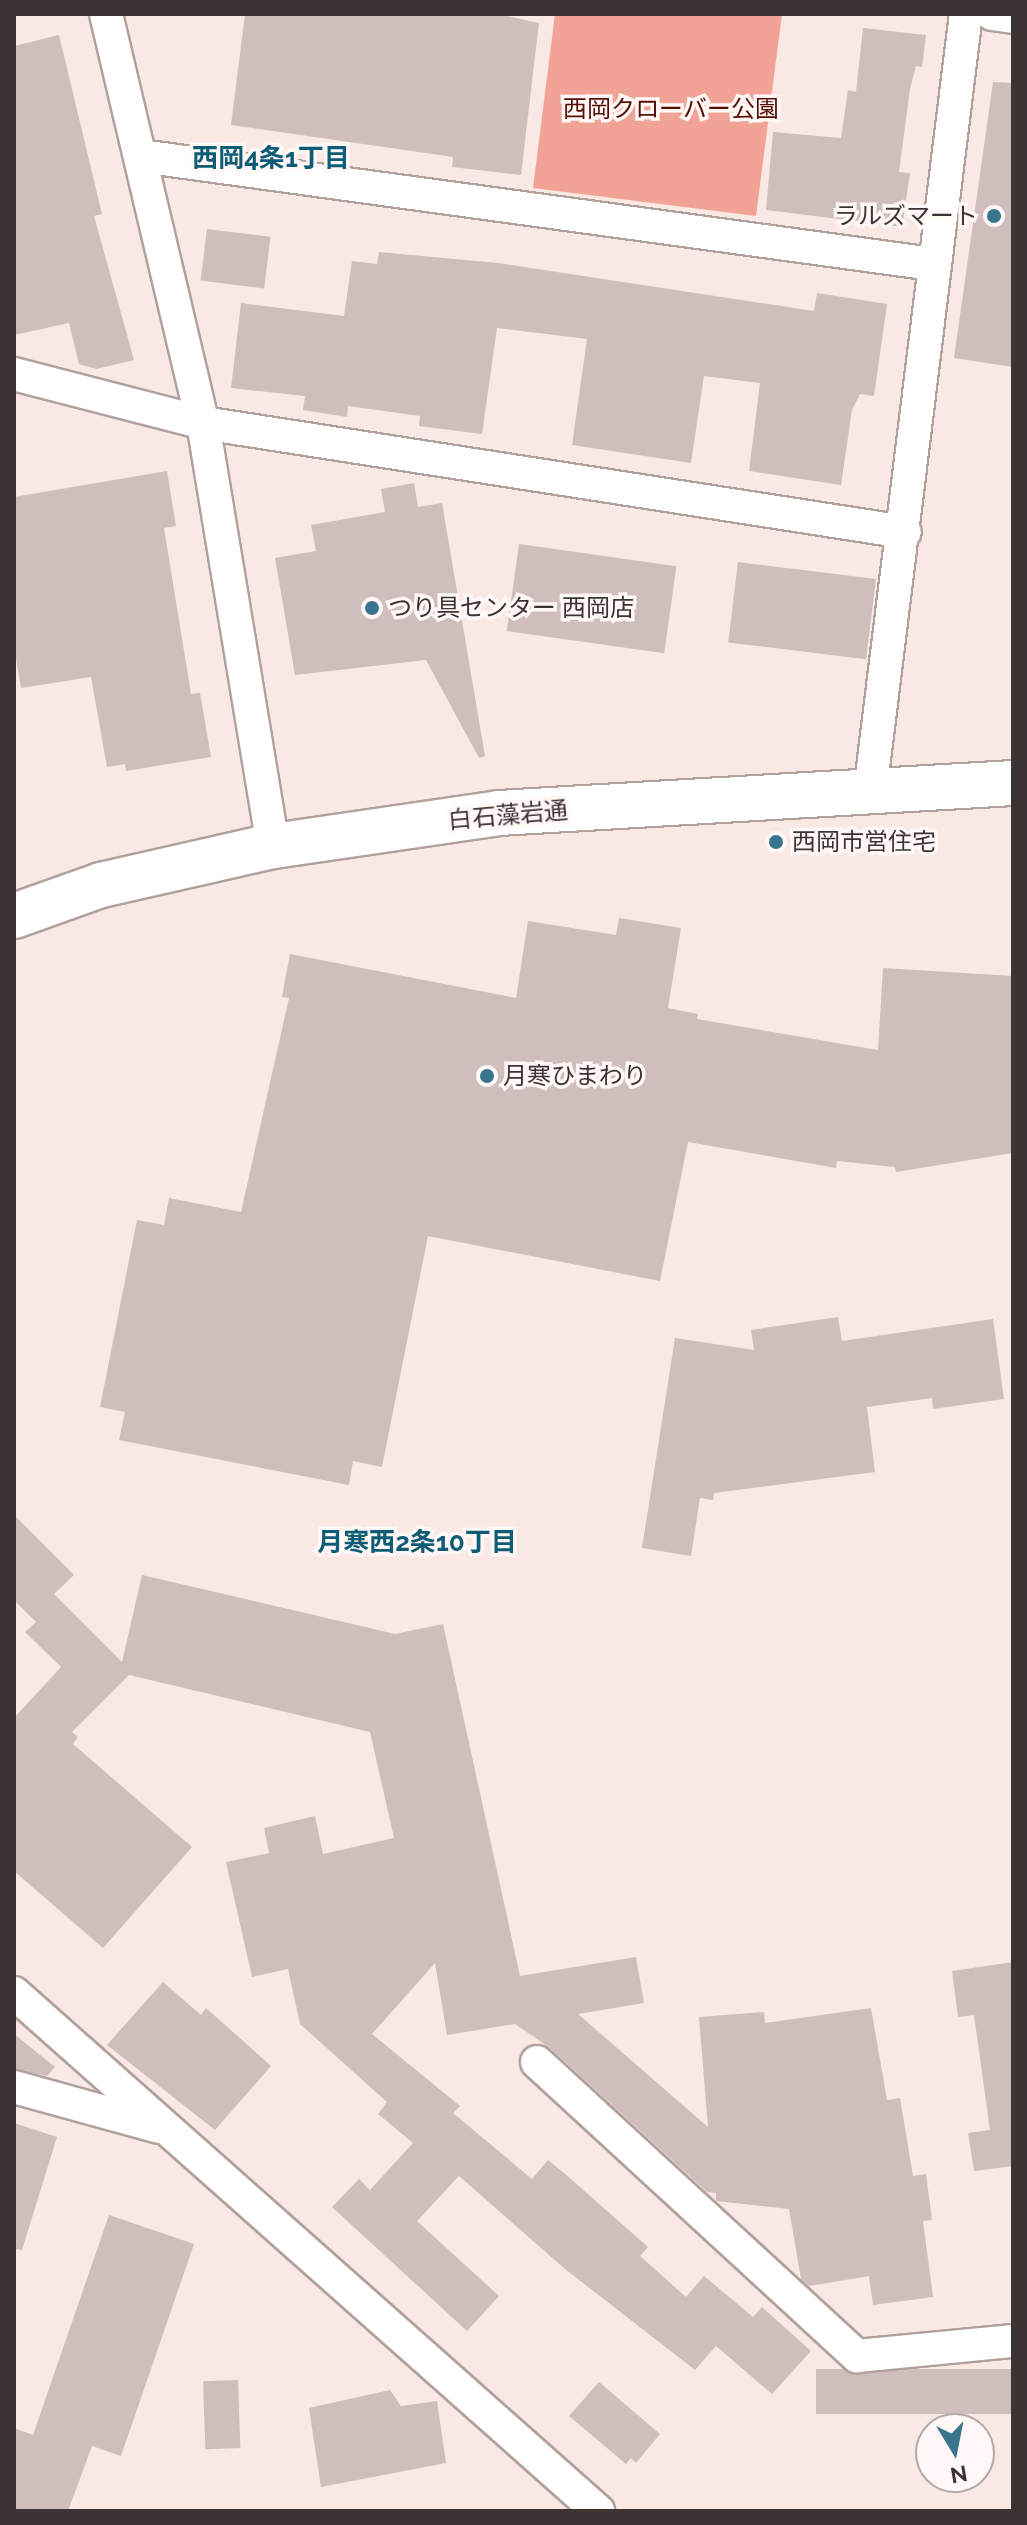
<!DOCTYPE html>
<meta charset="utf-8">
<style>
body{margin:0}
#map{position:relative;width:1027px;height:2525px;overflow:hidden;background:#f9e8e4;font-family:Raleway,"Noto Sans JP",sans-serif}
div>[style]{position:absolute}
.green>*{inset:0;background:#f1a496}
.building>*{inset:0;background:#cfbebb;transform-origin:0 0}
.roads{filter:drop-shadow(2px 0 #b1a19d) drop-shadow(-2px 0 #b1a19d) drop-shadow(0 2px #b1a19d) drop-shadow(0 -2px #b1a19d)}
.minor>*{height:32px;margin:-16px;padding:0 16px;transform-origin:16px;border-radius:16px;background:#fff}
.secondary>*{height:44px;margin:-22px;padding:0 22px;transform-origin:22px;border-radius:22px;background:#fff}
.dots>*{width:22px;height:22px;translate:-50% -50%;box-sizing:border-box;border:4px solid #fff8f6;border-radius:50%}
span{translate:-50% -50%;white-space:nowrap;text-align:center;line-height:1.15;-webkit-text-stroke:7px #fff8f6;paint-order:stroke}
.park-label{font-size:24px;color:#550d04}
.poi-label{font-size:24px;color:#3b3433}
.right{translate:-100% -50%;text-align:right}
.left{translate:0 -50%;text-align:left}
.street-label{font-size:24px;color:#3b3433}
.neighbourhood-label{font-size:26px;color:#0e5c75;font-weight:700}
.frame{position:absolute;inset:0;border:16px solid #3b3433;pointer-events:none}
.north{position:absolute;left:915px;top:2413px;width:80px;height:80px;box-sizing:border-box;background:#fff8f6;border:2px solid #b1aaa8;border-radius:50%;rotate:170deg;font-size:22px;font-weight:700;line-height:32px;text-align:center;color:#3b3433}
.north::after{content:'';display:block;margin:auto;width:28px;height:36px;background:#39758d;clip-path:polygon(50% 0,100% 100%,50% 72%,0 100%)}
</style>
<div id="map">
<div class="green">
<div style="clip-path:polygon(555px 14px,782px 14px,756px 216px,533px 188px)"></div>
</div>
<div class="building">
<div style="clip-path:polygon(245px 14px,498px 14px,539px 23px,521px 175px,452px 167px,453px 157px,231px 125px)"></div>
<div style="clip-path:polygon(863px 28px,926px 35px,922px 67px,916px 66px,910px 89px,899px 172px,910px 173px,902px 227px,766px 210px,773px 132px,841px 138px,848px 90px,856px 92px)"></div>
<div style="clip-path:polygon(59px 35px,102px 214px,94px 216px,134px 360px,96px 369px,79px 364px,69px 323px,14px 335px,14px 46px)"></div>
<div style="clip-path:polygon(993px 82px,1013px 83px,1013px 367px,954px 358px)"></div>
<div style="left:207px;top:229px;width:64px;height:52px;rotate:7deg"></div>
<div style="clip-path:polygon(379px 252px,498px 263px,814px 311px,817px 293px,887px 304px,874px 396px,860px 394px,852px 410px,841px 485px,749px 471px,760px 383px,704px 376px,691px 463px,572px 445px,587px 339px,497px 328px,482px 434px,419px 426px,420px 416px,348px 406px,347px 417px,303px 410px,305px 396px,231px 388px,241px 303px,344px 316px,352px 261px,377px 264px)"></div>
<div style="clip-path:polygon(167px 471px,176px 526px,164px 528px,191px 694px,200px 693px,211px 757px,126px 771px,125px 764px,107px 767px,91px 677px,21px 688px,14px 647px,14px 497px)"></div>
<div style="clip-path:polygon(414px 483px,418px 507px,442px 503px,485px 756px,479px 758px,426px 660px,295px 675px,275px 558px,316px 551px,311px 525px,385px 512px,381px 489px)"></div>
<div style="left:519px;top:544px;width:159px;height:88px;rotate:8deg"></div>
<div style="left:738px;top:562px;width:139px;height:81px;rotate:7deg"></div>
<div style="clip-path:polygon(619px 918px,681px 928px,668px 1008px,698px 1014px,697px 1019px,878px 1050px,883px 968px,1013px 976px,1013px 1153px,896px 1172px,895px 1167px,837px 1161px,836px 1168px,688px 1142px,660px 1281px,428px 1236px,382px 1467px,353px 1461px,349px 1485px,119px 1440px,125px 1412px,100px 1407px,137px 1220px,164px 1225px,169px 1198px,241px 1212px,289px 998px,282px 997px,290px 954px,516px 998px,528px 921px,616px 935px)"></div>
<div style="clip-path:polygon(838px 1317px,842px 1341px,993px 1319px,1004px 1399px,933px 1409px,932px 1398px,867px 1407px,875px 1472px,714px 1493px,713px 1500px,700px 1498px,691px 1556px,642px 1548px,675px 1338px,754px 1350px,751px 1330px)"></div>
<div style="clip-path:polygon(14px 1515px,74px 1575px,54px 1594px,122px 1662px,142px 1575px,395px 1634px,443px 1624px,520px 1976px,636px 1957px,644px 2003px,578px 2014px,708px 2127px,699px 2017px,764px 2012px,765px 2023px,871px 2008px,887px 2100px,900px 2098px,913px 2176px,926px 2174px,932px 2220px,923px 2221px,933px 2297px,873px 2305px,869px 2276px,809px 2286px,801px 2279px,789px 2209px,716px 2201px,716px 2193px,707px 2192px,550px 2048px,515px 2024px,447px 2035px,435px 1963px,372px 2034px,460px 2106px,453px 2113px,532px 2179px,548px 2160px,564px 2173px,648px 2247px,640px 2256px,686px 2297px,704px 2276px,753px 2317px,762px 2307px,811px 2351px,772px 2394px,716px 2346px,695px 2370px,565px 2269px,459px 2176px,417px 2221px,499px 2296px,467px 2331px,332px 2207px,359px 2179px,370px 2190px,413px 2143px,378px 2114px,387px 2102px,300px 2024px,288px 1969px,252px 1977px,226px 1862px,269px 1853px,264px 1828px,315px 1816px,323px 1854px,394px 1838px,370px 1732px,129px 1675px,72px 1732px,78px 1737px,73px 1744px,192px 1847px,103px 1948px,14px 1871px,14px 1718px,61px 1667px,25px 1632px,36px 1622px,14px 1600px)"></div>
<div style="clip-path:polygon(1013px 1962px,1013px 2166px,974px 2171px,968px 2133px,990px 2130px,974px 2015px,958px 2017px,952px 1971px)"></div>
<div style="clip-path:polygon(163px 1982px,201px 2015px,206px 2008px,271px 2066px,215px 2130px,107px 2045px)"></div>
<div style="clip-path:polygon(14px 2034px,55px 2067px,47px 2076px,14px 2069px)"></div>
<div style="clip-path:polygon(14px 2123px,57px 2137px,22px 2250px,14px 2249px)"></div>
<div style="clip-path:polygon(109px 2215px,194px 2244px,121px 2456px,92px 2446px,68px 2511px,14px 2511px,14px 2428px,33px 2435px)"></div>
<div style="left:1013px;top:2369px;width:45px;height:197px;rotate:90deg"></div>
<div style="left:238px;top:2380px;width:68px;height:35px;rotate:88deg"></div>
<div style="clip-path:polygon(599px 2382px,660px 2434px,636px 2463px,631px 2458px,626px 2464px,569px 2416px)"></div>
<div style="clip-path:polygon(390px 2390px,401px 2406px,437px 2401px,446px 2463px,321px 2487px,309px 2408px)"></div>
</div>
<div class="roads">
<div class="minor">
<div style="left:106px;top:14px;width:420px;rotate:76.7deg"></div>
<div style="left:203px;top:423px;width:429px;rotate:80.6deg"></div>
<div style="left:992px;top:14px;width:21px;rotate:8deg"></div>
<div style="left:141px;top:156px;width:799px;rotate:7.77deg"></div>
<div style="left:14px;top:374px;width:195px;rotate:14.5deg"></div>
<div style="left:203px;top:423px;width:710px;rotate:8.83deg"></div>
<div style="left:870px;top:792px;width:784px;rotate:-82.97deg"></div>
<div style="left:14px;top:1993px;width:781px;rotate:41.57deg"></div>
<div style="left:537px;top:2062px;width:435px;rotate:42.6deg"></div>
<div style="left:857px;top:2356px;width:157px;rotate:-5.5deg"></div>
<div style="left:14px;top:2087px;width:150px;rotate:15.4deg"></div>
</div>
<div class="secondary">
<div style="left:14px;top:916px;width:92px;rotate:-19.6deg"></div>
<div style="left:101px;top:885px;width:176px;rotate:-12.8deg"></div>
<div style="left:273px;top:846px;width:228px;rotate:-8.3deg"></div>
<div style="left:499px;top:813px;width:515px;rotate:-3.34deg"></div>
</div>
</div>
<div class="dots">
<div style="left:994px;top:216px;background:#39758d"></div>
<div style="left:372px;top:608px;background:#39758d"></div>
<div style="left:776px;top:842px;background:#39758d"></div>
<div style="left:487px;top:1076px;background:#39758d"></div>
</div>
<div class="park-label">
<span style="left:671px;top:109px">西岡クローバー公園</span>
</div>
<div class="poi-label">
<span class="right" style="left:978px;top:216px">ラルズマート</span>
<span class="left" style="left:388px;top:608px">つり具センター 西岡店</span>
<span class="left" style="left:792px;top:842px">西岡市営住宅</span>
<span class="left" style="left:503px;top:1076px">月寒ひまわり</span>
</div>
<div class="street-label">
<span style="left:508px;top:815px;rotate:-5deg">白石藻岩通</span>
</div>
<div class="neighbourhood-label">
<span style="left:271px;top:159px">西岡4条1丁目</span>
<span style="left:417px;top:1543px">月寒西2条10丁目</span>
</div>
<div class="frame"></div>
<div class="north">N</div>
</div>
